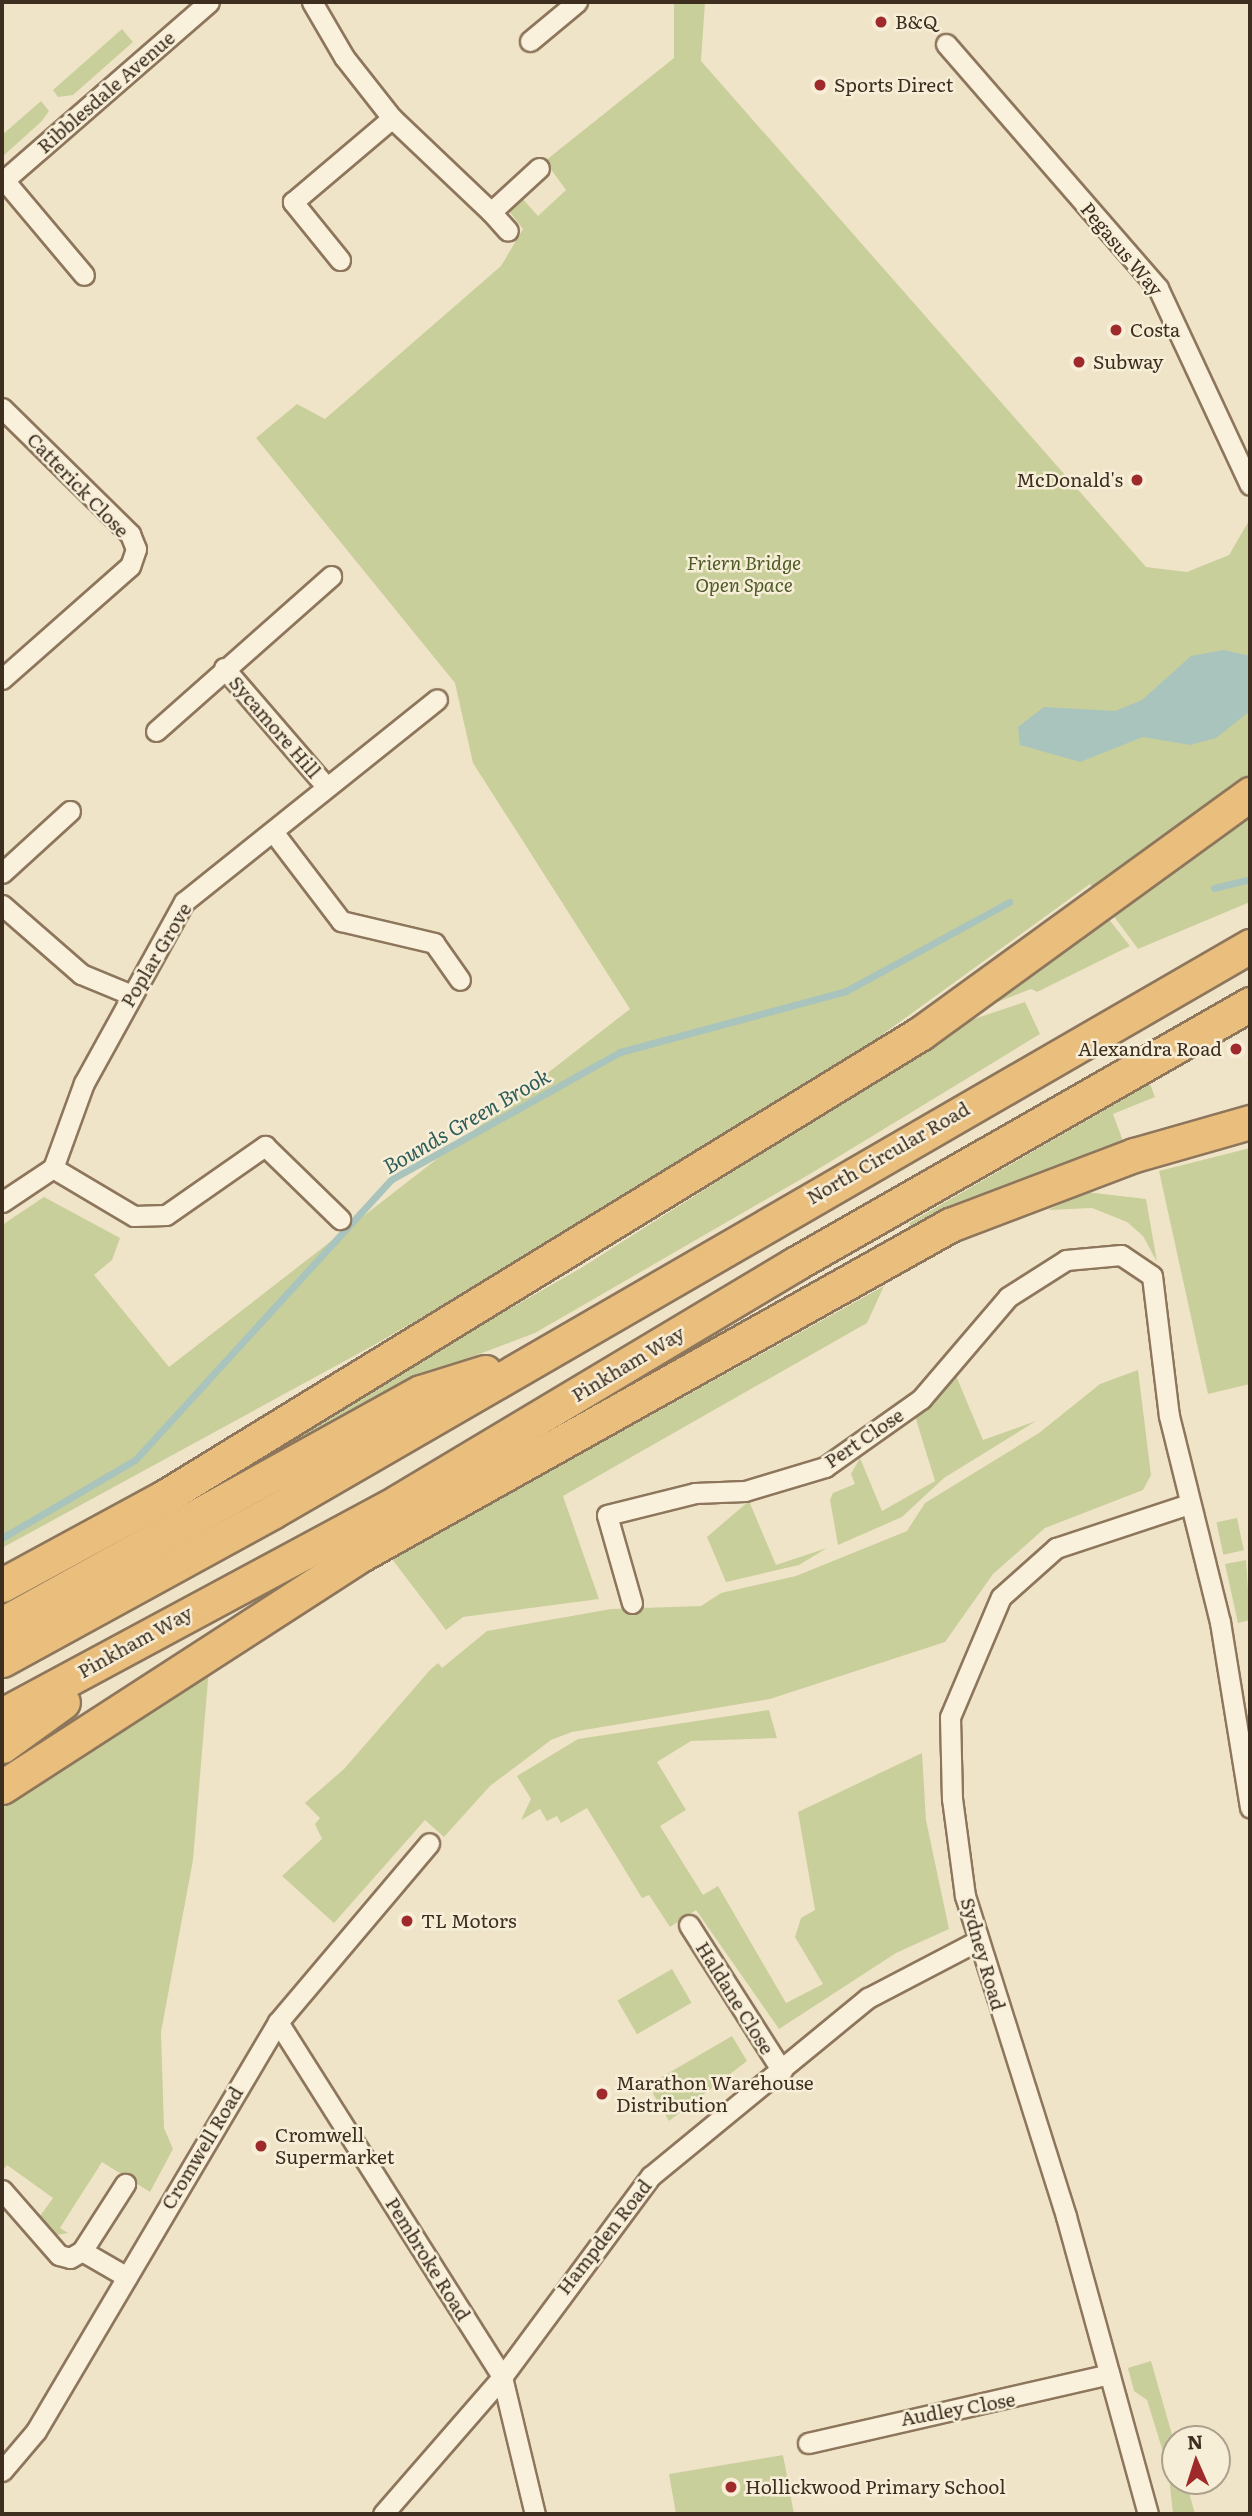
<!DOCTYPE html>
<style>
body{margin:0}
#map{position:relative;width:1252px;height:2516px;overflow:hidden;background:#f0e4c8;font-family:Literata,serif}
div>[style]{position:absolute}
.green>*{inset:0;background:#c9cf9b;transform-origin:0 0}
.water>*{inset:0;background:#a9c4bc}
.stream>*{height:7px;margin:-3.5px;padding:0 3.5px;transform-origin:3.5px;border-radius:3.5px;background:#a9c4bc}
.roads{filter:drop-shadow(2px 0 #8d765c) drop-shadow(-2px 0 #8d765c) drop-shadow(0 2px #8d765c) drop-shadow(0 -2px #8d765c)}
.minor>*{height:19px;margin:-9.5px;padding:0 9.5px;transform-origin:9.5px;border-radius:9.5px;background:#faf1dc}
.trunk>*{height:33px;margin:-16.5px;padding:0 16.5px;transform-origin:16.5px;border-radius:16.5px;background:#eabe7c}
.dots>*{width:19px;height:19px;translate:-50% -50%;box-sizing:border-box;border:4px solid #f7eed8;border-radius:50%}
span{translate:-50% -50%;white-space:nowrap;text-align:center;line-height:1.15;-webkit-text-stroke:5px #f7eed8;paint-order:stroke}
.poi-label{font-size:19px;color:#3d2e20}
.left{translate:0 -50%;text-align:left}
.right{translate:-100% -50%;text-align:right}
.street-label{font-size:19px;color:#3d2e20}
.park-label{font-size:19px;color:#4d5a26;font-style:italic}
.water-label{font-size:21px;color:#2f5d5a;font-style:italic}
.frame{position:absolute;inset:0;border:4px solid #3d2e20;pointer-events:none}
.north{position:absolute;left:1161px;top:2425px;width:70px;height:70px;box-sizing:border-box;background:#f7eed8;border:2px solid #ada18e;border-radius:50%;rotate:357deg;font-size:19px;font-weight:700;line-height:28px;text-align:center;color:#3d2e20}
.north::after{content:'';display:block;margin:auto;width:24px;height:32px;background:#9e2a2b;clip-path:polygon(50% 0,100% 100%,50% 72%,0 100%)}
</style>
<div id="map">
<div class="green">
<div style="clip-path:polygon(674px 2px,705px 2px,701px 61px,1146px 567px,1187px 572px,1229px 555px,1250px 519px,1250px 902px,1138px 949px,1090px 884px,766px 1119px,374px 1345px,2px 1548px,2px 1225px,44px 1197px,120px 1238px,112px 1260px,94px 1275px,169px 1367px,630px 1009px,473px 763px,455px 683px,256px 438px,297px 404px,325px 419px,501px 266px,523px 229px,509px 211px,521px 197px,538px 216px,566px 190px,545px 161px,674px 58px)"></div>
<div style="clip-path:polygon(122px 29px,133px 42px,73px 95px,58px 97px,53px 90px)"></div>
<div style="clip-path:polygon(41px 101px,49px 111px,42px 121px,2px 157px,2px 135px)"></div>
<div style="clip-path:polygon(1104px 913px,1130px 946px,1037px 992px,1031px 989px,972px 1012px)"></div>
<div style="clip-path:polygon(1025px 1002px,1040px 1034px,810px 1174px,535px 1333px,402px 1383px,44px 1585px,2px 1599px,581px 1268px,971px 1020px)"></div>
<div style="clip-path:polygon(1150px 1084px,1155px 1097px,1113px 1114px,1123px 1141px,916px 1234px,909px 1223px)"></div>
<div style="clip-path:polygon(1250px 1148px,1250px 1384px,1208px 1394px,1159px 1171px)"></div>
<div style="clip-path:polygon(1086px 1192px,1146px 1199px,1157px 1262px,1143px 1236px,1127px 1222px,1092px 1208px,1048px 1210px)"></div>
<div style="clip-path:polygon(884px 1286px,867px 1323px,563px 1496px,599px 1599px,463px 1617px,446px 1630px,392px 1559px)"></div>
<div style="clip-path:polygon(1138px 1370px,1151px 1475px,1143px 1490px,1045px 1528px,993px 1574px,945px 1642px,770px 1699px,572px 1732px,551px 1740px,490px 1786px,444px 1837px,425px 1820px,334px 1923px,282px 1876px,322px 1839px,315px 1824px,320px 1818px,305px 1803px,344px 1769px,430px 1670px,438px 1663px,442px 1668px,487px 1631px,611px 1609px,701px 1606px,721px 1593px,796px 1576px,907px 1531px,925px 1503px,1039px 1433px,1100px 1384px)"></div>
<div style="clip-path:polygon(954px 1371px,983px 1440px,1036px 1421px,944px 1478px,902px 1517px,838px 1545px,830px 1500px,833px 1493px,855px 1484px,851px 1474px,860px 1458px,882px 1511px,935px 1481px,915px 1416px)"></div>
<div style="clip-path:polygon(749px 1501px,776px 1565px,827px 1548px,799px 1565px,726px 1582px,707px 1537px)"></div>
<div style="left:1237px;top:1518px;width:33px;height:21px;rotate:78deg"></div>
<div style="clip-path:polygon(1246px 1560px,1250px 1620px,1238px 1623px,1225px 1564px)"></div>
<div style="clip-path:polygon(209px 1668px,193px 1860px,161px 2032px,164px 2128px,173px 2149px,150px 2192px,102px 2162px,60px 2228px,68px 2233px,52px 2236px,40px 2216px,53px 2198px,7px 2165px,2px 2171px,2px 1808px)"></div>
<div style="clip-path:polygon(769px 1710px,777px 1738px,691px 1741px,657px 1762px,686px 1810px,660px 1826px,703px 1895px,718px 1886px,786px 2003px,823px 1984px,795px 1937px,801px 1918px,815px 1910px,798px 1812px,922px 1753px,926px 1820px,949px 1929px,896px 1953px,779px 2029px,696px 1910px,670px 1927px,649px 1895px,642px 1898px,587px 1808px,561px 1823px,557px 1816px,547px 1821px,540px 1809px,521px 1820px,531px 1799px,517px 1776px,578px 1739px)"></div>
<div style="left:672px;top:1969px;width:39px;height:63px;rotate:60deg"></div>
<div style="clip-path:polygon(732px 2036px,747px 2061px,669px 2121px,648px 2085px)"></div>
<div style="clip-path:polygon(1151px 2361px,1175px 2445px,1175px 2481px,1186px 2481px,1195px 2514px,1173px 2514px,1168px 2468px,1147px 2400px,1134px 2391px,1128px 2368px)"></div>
<div style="clip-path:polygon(783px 2455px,794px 2514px,676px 2514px,669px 2474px)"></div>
</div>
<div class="water">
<div style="clip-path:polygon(1224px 650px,1250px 656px,1250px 711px,1216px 738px,1190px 745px,1143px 737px,1080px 762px,1020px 745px,1018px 727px,1044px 707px,1115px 711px,1142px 700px,1191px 656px)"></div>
</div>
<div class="stream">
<div style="left:1214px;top:888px;width:37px;rotate:-14deg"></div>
<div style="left:2px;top:1538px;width:154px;rotate:-30.4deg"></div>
<div style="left:135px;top:1460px;width:381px;rotate:-47.6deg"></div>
<div style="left:392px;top:1179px;width:261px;rotate:-29.1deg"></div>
<div style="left:620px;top:1052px;width:234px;rotate:-15.1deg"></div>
<div style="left:846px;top:991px;width:186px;rotate:-28.6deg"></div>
</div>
<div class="roads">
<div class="minor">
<div style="left:312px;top:2px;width:64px;rotate:59.8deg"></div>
<div style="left:344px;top:57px;width:78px;rotate:51.8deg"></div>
<div style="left:392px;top:118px;width:137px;rotate:43.5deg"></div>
<div style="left:491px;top:212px;width:65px;rotate:-42.5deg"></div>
<div style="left:530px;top:41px;width:61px;rotate:-39.7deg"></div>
<div style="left:946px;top:44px;width:323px;rotate:49deg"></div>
<div style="left:1158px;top:288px;width:217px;rotate:65deg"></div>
<div style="left:4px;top:180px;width:124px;rotate:49.9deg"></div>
<div style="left:2px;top:182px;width:274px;rotate:-41deg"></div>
<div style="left:491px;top:212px;width:25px;rotate:48deg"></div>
<div style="left:340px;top:260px;width:75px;rotate:-129deg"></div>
<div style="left:293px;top:202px;width:130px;rotate:-40.3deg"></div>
<div style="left:2px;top:408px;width:180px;rotate:44.5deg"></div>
<div style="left:130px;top:534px;width:16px;rotate:68deg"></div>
<div style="left:136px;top:549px;width:18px;rotate:109deg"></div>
<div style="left:130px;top:566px;width:171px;rotate:138.6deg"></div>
<div style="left:224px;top:668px;width:156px;rotate:49.2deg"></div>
<div style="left:156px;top:731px;width:234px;rotate:-41.5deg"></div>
<div style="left:274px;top:833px;width:111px;rotate:52.7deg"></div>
<div style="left:341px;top:921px;width:96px;rotate:13.3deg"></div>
<div style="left:434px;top:943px;width:45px;rotate:54.9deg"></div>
<div style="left:2px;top:873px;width:92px;rotate:-42.4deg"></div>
<div style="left:2px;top:905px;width:105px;rotate:41.1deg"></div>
<div style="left:81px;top:974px;width:55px;rotate:22.4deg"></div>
<div style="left:53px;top:1168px;width:94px;rotate:30.7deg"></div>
<div style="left:134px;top:1216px;width:32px;rotate:-2deg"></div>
<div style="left:166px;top:1215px;width:121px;rotate:-34.9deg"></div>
<div style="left:265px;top:1146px;width:105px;rotate:44.2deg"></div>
<div style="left:2px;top:1202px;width:61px;rotate:-33.7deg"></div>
<div style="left:53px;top:1168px;width:90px;rotate:-70deg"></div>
<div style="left:84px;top:1083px;width:207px;rotate:-61.1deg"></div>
<div style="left:184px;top:902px;width:324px;rotate:-38.7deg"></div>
<div style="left:632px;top:1603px;width:91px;rotate:-105.9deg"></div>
<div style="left:607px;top:1515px;width:91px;rotate:-14deg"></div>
<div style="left:695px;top:1493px;width:50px;rotate:-2.3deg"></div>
<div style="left:745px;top:1491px;width:84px;rotate:-16.7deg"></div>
<div style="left:825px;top:1467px;width:118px;rotate:-35.3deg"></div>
<div style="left:921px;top:1399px;width:134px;rotate:-49.5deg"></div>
<div style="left:1008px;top:1297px;width:69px;rotate:-32.5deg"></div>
<div style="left:1066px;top:1260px;width:55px;rotate:-5.2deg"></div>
<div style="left:1121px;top:1255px;width:37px;rotate:34deg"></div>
<div style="left:1152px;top:1276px;width:141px;rotate:83.1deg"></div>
<div style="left:1169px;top:1416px;width:212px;rotate:76.1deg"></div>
<div style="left:1220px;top:1622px;width:188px;rotate:80.8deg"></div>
<div style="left:689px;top:1925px;width:173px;rotate:57.5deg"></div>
<div style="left:278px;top:2022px;width:420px;rotate:57.7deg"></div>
<div style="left:502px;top:2377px;width:141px;rotate:76.5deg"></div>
<div style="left:2px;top:2190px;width:86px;rotate:48.8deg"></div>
<div style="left:59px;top:2255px;width:11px;rotate:15deg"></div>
<div style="left:70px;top:2258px;width:14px;rotate:-30deg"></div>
<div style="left:82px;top:2251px;width:52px;rotate:30deg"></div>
<div style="left:82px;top:2251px;width:80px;rotate:-57.3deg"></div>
<div style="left:808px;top:2443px;width:309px;rotate:-12.9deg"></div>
<div style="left:2px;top:2471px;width:52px;rotate:-49.6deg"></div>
<div style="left:36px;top:2431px;width:475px;rotate:-59.4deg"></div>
<div style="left:278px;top:2022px;width:234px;rotate:-49.8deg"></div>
<div style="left:383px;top:2514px;width:181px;rotate:-49deg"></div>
<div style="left:502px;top:2377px;width:250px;rotate:-53.5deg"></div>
<div style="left:651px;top:2176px;width:281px;rotate:-39.4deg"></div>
<div style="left:868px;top:1998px;width:123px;rotate:-27.6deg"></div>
<div style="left:1148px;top:2514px;width:309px;rotate:-105.4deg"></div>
<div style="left:1066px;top:2216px;width:336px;rotate:-107.5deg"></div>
<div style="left:965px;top:1896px;width:98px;rotate:-97.6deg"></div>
<div style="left:952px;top:1799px;width:82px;rotate:-91.4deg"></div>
<div style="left:950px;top:1717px;width:130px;rotate:-67deg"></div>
<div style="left:1001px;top:1597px;width:74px;rotate:-41.7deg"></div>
<div style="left:1056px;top:1548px;width:140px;rotate:-18.3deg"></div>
</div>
<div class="trunk">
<div style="left:2px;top:1585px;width:187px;rotate:-28.5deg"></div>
<div style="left:166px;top:1496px;width:886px;rotate:-31.52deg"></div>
<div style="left:921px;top:1033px;width:407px;rotate:-36deg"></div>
<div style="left:2px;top:1624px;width:479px;rotate:-29deg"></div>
<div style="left:421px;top:1392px;width:67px;rotate:-17.4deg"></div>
<div style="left:2px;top:1660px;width:308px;rotate:-28.7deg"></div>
<div style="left:272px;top:1512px;width:1130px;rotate:-30.06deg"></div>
<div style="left:2px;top:1715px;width:451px;rotate:-28.3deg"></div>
<div style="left:399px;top:1501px;width:462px;rotate:-30.9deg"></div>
<div style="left:795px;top:1264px;width:524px;rotate:-29.74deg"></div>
<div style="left:2px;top:1746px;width:75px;rotate:-35.8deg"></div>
<div style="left:2px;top:1787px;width:423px;rotate:-32.9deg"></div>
<div style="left:357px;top:1557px;width:680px;rotate:-29.24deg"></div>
<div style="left:950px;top:1225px;width:197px;rotate:-20.8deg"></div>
<div style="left:1134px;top:1155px;width:121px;rotate:-15.9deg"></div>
</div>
</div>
<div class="dots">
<div style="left:881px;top:22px;background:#9e2a2b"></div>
<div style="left:820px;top:85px;background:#9e2a2b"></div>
<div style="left:1116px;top:330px;background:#9e2a2b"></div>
<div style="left:1079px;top:362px;background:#9e2a2b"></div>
<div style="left:1137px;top:480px;background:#9e2a2b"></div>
<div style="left:1236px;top:1049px;background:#9e2a2b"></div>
<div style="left:407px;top:1921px;background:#9e2a2b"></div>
<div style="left:602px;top:2094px;background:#9e2a2b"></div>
<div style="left:261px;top:2146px;background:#9e2a2b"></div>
<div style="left:731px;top:2487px;background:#9e2a2b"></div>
</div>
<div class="poi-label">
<span class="left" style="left:895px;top:22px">B&amp;Q</span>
<span class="left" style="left:834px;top:85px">Sports Direct</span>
<span class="left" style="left:1130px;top:330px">Costa</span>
<span class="left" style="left:1093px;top:362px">Subway</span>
<span class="right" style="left:1123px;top:480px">McDonald's</span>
<span class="right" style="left:1222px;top:1049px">Alexandra Road</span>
<span class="left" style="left:421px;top:1921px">TL Motors</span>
<span class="left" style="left:616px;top:2094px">Marathon Warehouse<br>Distribution</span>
<span class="left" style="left:275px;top:2146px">Cromwell<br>Supermarket</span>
<span class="left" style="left:745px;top:2487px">Hollickwood Primary School</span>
</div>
<div class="street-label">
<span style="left:106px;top:92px;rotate:-41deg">Ribblesdale Avenue</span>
<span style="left:1122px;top:249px;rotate:50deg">Pegasus Way</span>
<span style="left:78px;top:485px;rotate:46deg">Catterick Close</span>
<span style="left:275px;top:727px;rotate:49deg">Sycamore Hill</span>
<span style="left:156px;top:955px;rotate:-59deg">Poplar Grove</span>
<span style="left:888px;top:1153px;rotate:-30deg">North Circular Road</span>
<span style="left:628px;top:1364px;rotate:-31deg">Pinkham Way</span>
<span style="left:864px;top:1438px;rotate:-34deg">Pert Close</span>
<span style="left:135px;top:1642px;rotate:-29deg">Pinkham Way</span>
<span style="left:983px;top:1954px;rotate:74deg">Sydney Road</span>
<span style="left:735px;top:1998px;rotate:58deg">Haldane Close</span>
<span style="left:202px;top:2148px;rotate:-59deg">Cromwell Road</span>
<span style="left:604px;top:2237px;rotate:-52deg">Hampden Road</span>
<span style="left:428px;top:2259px;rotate:58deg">Pembroke Road</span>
<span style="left:958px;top:2409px;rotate:-10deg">Audley Close</span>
</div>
<div class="park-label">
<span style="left:744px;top:574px">Friern Bridge<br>Open Space</span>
</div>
<div class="water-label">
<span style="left:466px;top:1120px;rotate:-30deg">Bounds Green Brook</span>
</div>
<div class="frame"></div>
<div class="north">N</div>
</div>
